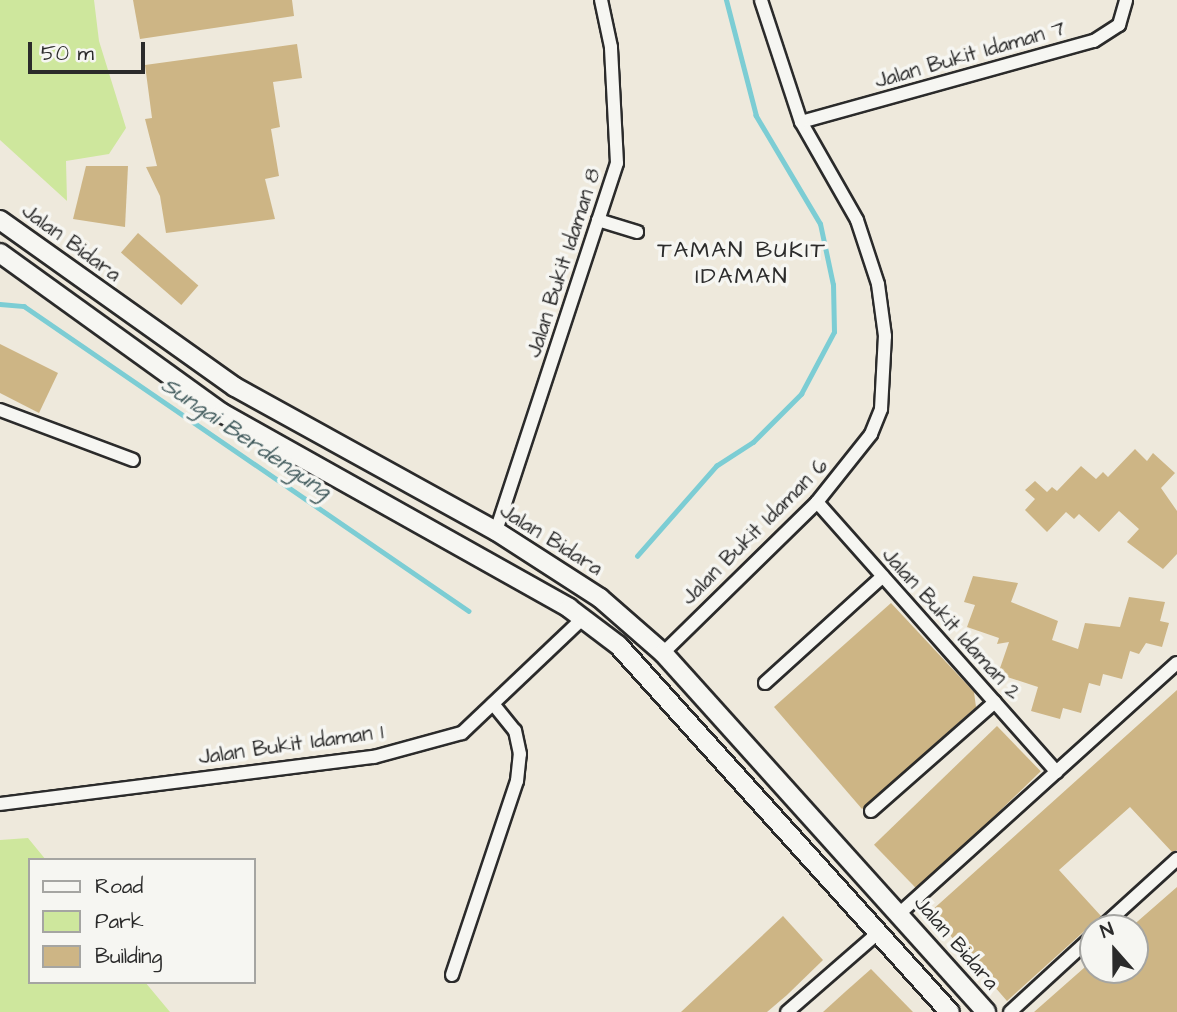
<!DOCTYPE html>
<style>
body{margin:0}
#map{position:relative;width:1177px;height:1012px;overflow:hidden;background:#eee9dc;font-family:"Architects Daughter",sans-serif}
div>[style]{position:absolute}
.green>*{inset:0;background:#cee79d}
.stream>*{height:4.5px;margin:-2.25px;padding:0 2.25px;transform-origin:2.25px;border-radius:2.25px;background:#7ccdd4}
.building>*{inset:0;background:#cdb585;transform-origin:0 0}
.roads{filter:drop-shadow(2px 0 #2b2b2b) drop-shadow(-2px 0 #2b2b2b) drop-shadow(0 2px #2b2b2b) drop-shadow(0 -2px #2b2b2b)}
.minor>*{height:12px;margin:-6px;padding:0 6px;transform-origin:6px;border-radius:6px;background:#f6f6f2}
.secondary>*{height:18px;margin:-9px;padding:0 9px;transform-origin:9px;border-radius:9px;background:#f6f6f2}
span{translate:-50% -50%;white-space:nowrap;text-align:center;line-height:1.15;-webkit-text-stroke:7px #f6f6f2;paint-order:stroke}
.street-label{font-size:21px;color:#2b2b2b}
.neighbourhood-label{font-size:23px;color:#2b2b2b;letter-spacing:2px}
.water-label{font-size:23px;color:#435c5e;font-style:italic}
.legend{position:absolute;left:28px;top:858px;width:228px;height:126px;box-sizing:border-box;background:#f6f6f2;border:2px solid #a5a5a2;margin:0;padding:9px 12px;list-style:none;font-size:21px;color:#2b2b2b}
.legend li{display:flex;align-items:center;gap:14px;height:35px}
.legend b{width:35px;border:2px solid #a5a5a2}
.north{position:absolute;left:1079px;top:914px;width:70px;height:70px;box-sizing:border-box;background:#f6f6f2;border:2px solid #a5a5a2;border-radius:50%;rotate:339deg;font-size:19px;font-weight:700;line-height:28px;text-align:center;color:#2b2b2b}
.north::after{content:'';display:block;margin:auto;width:24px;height:32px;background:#2b2b2b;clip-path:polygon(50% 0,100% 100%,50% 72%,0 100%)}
.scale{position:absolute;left:28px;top:42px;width:117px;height:32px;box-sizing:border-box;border:4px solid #2b2b2b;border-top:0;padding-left:9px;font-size:21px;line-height:24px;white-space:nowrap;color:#2b2b2b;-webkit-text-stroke:5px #f6f6f2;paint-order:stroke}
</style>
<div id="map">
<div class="green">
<div style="clip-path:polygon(0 0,94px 0,99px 41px,126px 128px,109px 154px,66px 161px,67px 201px,0 140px)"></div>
<div style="clip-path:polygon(28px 838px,46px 860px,30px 860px,30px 982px,145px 982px,170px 1012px,0 1012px,0 840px)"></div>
</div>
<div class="stream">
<div style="left:0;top:304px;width:24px;rotate:5deg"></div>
<div style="left:24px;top:306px;width:539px;rotate:34.43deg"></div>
<div style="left:637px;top:556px;width:120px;rotate:-48.7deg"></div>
<div style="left:716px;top:466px;width:44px;rotate:-33deg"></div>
<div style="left:753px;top:442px;width:68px;rotate:-45deg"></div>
<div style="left:801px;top:394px;width:70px;rotate:-62deg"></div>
<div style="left:834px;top:332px;width:47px;rotate:-91.2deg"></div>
<div style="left:833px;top:285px;width:62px;rotate:-102deg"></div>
<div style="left:820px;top:224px;width:126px;rotate:-120.7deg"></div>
<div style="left:756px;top:116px;width:120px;rotate:-104.5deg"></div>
</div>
<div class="building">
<div style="clip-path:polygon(133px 0,292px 0,294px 16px,140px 39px)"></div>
<div style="clip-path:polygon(297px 44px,302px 78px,273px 82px,280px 127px,271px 129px,279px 176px,265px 179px,275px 219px,166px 233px,160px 196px,146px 167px,157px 166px,145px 119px,152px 118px,145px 65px)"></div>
<div style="clip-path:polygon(86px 166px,128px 166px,125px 227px,73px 219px)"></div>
<div style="left:138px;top:233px;width:80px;height:26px;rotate:41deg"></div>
<div style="clip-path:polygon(0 344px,58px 373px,39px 413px,0 393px)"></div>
<div style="clip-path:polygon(1135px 449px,1147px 461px,1153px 453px,1175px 473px,1161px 488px,1177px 511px,1177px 554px,1163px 569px,1127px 542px,1139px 529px,1119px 511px,1099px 532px,1079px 514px,1074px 519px,1066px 512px,1047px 532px,1025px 510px,1035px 499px,1025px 490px,1035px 481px,1047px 492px,1052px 487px,1057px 491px,1081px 466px,1096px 479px,1103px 472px,1108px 477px)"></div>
<div style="clip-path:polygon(973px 576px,1018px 583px,1011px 602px,1058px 621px,1052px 640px,1078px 649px,1085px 623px,1120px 627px,1129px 597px,1165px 602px,1160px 621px,1169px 623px,1162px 647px,1146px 643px,1139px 654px,1130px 651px,1122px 679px,1103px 674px,1100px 686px,1089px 683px,1081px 713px,1063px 708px,1060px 719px,1031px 711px,1038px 687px,998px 674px,1009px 642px,997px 644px,999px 638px,967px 627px,975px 605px,964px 602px)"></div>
<div style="clip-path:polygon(891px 603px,974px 692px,976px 707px,862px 809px,774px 707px)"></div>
<div style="clip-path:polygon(1177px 690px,1177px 850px,1172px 852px,1130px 807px,1059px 870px,1101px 916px,1007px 1001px,930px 912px)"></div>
<div style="left:997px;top:726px;width:63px;height:171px;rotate:46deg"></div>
<div style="clip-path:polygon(1177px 887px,1177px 1012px,1034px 1012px,1093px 960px,1093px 970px,1135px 970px,1135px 928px,1130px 928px)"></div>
<div style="clip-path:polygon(783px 916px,823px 960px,787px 995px,767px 1012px,681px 1012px)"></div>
<div style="clip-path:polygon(871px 969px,913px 1012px,823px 1012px,845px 992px)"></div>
</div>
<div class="roads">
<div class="minor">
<div style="left:801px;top:122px;width:304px;rotate:-15.5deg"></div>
<div style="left:1094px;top:41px;width:30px;rotate:-33deg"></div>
<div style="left:1119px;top:25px;width:26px;rotate:-74deg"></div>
<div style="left:598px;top:220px;width:41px;rotate:17.1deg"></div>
<div style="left:0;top:410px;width:142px;rotate:20.6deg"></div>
<div style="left:817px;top:502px;width:361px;rotate:48.4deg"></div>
<div style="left:496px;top:531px;width:387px;rotate:-71.8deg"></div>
<div style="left:617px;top:163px;width:116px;rotate:-93deg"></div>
<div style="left:611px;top:47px;width:48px;rotate:-102deg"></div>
<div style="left:663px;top:653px;width:216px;rotate:-44.4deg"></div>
<div style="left:817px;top:502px;width:87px;rotate:-51.5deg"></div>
<div style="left:871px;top:434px;width:27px;rotate:-68deg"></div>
<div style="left:881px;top:409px;width:73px;rotate:-86.9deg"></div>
<div style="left:885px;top:336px;width:52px;rotate:-97.7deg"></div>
<div style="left:878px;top:284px;width:67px;rotate:-108.2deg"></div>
<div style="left:857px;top:220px;width:113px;rotate:-119.7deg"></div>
<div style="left:801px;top:122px;width:128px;rotate:-108.2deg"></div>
<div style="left:765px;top:683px;width:159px;rotate:-42.2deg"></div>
<div style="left:0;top:804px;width:377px;rotate:-7.2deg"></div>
<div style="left:374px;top:757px;width:91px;rotate:-15.3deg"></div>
<div style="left:462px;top:733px;width:167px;rotate:-43.5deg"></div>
<div style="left:871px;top:811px;width:165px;rotate:-41.3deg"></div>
<div style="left:900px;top:913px;width:373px;rotate:-42.1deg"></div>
<div style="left:1101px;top:928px;width:103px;rotate:-42.2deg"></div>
<div style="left:452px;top:975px;width:205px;rotate:-71.5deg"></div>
<div style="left:517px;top:781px;width:27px;rotate:-84deg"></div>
<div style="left:520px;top:754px;width:24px;rotate:-102deg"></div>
<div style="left:515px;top:731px;width:35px;rotate:-129deg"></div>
<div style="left:787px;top:1012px;width:122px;rotate:-41deg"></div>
<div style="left:1010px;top:1012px;width:113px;rotate:-42.5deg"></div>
</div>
<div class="secondary">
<div style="left:0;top:220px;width:288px;rotate:35.4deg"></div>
<div style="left:235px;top:387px;width:298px;rotate:28.9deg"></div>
<div style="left:496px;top:531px;width:124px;rotate:32.8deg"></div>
<div style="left:600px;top:598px;width:84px;rotate:41.1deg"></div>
<div style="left:663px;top:653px;width:483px;rotate:48deg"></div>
<div style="left:0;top:253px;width:274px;rotate:35.8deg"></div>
<div style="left:222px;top:413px;width:398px;rotate:29.3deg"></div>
<div style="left:569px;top:608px;width:61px;rotate:37.1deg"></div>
<div style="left:618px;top:645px;width:495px;rotate:47.9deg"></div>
</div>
</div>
<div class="street-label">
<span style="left:970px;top:55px;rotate:-16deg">Jalan Bukit Idaman 7</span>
<span style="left:71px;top:243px;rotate:36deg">Jalan Bidara</span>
<span style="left:564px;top:263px;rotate:-72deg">Jalan Bukit Idaman 8</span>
<span style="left:755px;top:532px;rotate:-45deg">Jalan Bukit Idaman 6</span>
<span style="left:551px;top:540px;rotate:32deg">Jalan Bidara</span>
<span style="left:951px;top:624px;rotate:48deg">Jalan Bukit Idaman 2</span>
<span style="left:291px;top:745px;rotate:-8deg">Jalan Bukit Idaman 1</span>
<span style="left:956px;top:943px;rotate:49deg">Jalan Bidara</span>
</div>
<div class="neighbourhood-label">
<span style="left:742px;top:263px">TAMAN BUKIT<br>IDAMAN</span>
</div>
<div class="water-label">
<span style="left:246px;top:438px;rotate:34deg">Sungai Berdengung</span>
</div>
<ul class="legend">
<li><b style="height:9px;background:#f6f6f2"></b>Road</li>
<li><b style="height:19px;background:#cee79d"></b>Park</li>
<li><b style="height:19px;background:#cdb585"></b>Building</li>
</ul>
<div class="north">N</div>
<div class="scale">50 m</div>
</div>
